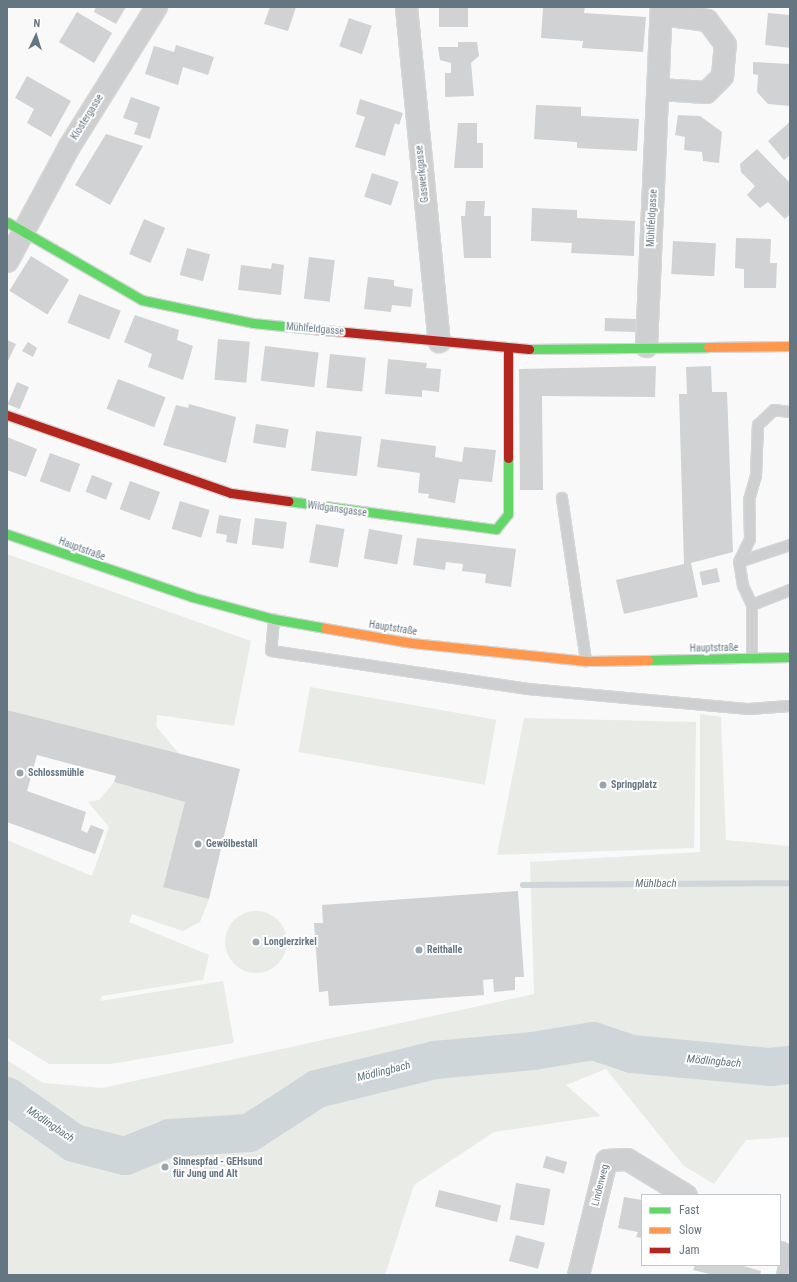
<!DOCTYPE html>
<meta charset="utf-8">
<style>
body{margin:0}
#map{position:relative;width:797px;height:1282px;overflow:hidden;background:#f9f9f9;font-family:"Roboto Condensed",sans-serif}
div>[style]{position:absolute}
.green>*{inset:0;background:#e8ebe6;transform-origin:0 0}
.round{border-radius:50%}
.stream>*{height:6px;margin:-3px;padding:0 3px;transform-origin:3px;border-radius:3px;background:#ced6d9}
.river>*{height:38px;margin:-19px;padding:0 19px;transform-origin:19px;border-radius:19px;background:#ced6d9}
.building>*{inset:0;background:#d0d2d3;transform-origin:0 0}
.roads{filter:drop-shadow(1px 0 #d5d6d7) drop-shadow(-1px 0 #d5d6d7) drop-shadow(0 1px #d5d6d7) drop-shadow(0 -1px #d5d6d7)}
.lane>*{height:10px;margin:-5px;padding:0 5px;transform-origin:5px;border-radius:5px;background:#cecfd0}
.street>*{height:21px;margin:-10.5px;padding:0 10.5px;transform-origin:10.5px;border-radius:10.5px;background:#cecfd0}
.fast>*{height:9px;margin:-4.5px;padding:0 4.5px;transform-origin:4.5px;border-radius:4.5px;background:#63d668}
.slow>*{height:9px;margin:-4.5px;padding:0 4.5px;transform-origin:4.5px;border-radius:4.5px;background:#ff974d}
.jam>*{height:9px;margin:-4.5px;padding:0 4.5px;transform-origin:4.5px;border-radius:4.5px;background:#b3261e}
.dots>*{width:11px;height:11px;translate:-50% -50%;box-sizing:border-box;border:2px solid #fff;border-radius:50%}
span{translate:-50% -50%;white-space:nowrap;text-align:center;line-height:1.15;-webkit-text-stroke:4px #fff;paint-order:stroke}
.street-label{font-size:10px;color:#657683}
.poi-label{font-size:10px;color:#657683;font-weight:700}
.left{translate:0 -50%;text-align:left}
.water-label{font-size:11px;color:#60757c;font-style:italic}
.frame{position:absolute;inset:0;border:8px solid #657683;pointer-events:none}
.legend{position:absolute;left:641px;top:1194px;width:140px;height:72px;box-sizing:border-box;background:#fff;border:1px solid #c1c8cd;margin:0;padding:5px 7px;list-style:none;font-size:12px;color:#657683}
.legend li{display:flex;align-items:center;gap:8px;height:20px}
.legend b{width:20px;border:1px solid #c1c8cd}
.north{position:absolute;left:16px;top:16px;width:40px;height:40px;-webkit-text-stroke:3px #fff;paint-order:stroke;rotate:4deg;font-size:11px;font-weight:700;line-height:16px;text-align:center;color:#657683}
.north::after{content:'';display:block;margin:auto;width:14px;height:18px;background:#657683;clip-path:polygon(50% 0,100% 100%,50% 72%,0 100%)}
</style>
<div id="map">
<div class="green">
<div style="clip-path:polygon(7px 554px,251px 641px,234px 726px,157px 715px,156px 726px,180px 755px,7px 710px)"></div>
<div style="left:310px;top:687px;width:189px;height:66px;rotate:10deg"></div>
<div style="clip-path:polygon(700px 714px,721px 717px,726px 840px,790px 846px,790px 1137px,746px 1140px,714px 1184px,684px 1166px,606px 1069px,566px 1085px,601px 1116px,494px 1132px,414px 1185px,385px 1275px,7px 1275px,7px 1060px,43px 1083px,102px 1088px,534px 994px,530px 862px,700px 852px)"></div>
<div style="clip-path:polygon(524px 718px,696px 722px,694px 848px,497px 855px)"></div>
<div style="clip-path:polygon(114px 782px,185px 802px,163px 886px,209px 899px,200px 922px,183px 931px,132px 914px,129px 922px,209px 955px,203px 980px,102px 996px,100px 1001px,223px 981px,234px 1043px,111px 1064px,49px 1064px,7px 1038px,7px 840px,92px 876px,109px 827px,88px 802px,99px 800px)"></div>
<div class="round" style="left:225px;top:911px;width:62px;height:62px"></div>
</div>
<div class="stream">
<div style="left:523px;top:885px;width:267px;rotate:-0.4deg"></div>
</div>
<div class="river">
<div style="left:7px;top:1096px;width:82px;rotate:35deg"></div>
<div style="left:74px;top:1143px;width:53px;rotate:14.3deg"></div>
<div style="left:125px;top:1156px;width:48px;rotate:-21.8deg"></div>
<div style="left:170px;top:1138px;width:79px;rotate:-3.6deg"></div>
<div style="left:249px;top:1133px;width:81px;rotate:-32.9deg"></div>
<div style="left:317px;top:1089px;width:122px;rotate:-13.8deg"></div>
<div style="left:435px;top:1060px;width:98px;rotate:-5.2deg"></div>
<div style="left:533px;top:1051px;width:61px;rotate:-9.5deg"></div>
<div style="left:593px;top:1041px;width:41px;rotate:18.4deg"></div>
<div style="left:632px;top:1054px;width:139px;rotate:5.4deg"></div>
<div style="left:770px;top:1067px;width:20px;rotate:-6deg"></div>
</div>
<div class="building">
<div style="clip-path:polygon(96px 7px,126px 7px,116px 24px,94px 12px)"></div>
<div style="clip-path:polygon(270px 7px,296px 7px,288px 31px,264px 24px)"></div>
<div style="left:439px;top:7px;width:29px;height:20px"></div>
<div style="clip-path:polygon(543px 7px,585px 7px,584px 13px,646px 17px,643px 52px,582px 48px,583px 41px,541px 38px)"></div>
<div style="left:77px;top:12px;width:41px;height:35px;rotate:31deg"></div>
<div style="clip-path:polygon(768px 13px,790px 15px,790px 48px,765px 45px)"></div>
<div style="left:349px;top:18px;width:24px;height:30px;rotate:19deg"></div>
<div style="clip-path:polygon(458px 42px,477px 42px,479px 56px,471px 63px,474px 96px,445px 97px,445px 73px,451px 73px,451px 63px,440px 60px,438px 47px,458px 47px)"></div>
<div style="clip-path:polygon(176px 45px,214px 57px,208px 75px,183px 67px,178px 85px,145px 74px,154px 46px,174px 52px)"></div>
<div style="clip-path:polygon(753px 62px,790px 64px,790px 106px,768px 104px,757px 92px,758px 75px,753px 74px)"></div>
<div style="clip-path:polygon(27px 76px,71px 101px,51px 137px,27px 123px,34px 109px,15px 98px)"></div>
<div style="clip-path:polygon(131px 97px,160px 107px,150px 139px,134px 134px,138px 123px,123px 118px)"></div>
<div style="clip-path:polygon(360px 99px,403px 113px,399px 125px,395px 123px,385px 156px,355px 147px,365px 117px,356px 114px)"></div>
<div style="clip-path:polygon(536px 105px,581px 107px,581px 116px,639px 119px,637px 151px,577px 148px,577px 142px,534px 139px)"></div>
<div style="clip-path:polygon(678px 115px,700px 116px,722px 132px,719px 163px,703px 161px,702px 152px,684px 150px,685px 137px,675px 135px)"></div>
<div style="clip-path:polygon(790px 122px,790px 155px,784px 160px,768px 141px)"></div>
<div style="clip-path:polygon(458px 123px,477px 123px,477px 143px,483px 143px,483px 168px,454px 168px)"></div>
<div style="clip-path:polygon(106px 134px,143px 146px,110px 205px,75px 185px)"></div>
<div style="clip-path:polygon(757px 149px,790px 183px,790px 214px,785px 219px,768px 202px,760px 208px,747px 195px,755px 186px,741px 172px,740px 164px)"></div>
<div style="left:372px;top:173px;width:28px;height:25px;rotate:18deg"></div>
<div style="clip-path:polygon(466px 201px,485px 201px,484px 216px,491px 216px,491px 258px,464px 258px,461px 216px,465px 216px)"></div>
<div style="clip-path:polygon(532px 208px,577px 210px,577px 218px,635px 221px,634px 256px,571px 253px,572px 243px,531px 241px)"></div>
<div style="left:144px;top:219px;width:23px;height:38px;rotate:23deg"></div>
<div style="clip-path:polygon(736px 238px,771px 239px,770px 263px,777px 263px,776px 288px,744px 288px,744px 269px,735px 268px)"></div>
<div style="left:673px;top:241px;width:43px;height:33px;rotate:3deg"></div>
<div style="left:187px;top:248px;width:24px;height:28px;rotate:15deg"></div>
<div style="left:31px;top:256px;width:45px;height:41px;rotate:32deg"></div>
<div style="left:309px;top:257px;width:26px;height:42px;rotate:7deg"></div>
<div style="clip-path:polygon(272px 263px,284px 265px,281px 295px,238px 290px,241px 265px,271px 269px)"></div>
<div style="clip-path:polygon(368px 277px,394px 280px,394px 286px,413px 289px,411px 307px,392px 305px,391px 312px,364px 309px)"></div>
<div style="left:79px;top:294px;width:45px;height:31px;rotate:22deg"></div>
<div style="clip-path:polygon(135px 315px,179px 330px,177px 340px,193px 346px,183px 380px,148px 367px,152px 354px,124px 342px)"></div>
<div style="left:605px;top:318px;width:31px;height:13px;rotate:2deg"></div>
<div style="left:218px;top:339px;width:32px;height:41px;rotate:5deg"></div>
<div style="clip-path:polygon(7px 340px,16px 344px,7px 363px)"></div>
<div style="clip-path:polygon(28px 342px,37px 348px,33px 357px,22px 351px)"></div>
<div style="left:265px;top:346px;width:54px;height:35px;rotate:7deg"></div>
<div style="left:330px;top:354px;width:36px;height:34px;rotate:6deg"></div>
<div style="clip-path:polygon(388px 359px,427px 363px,426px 368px,441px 369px,439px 392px,422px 390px,422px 397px,385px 394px)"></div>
<div style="clip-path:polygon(656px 366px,655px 397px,542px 396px,543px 490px,520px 490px,519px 369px)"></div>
<div style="clip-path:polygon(711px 366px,712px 392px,727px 392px,733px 552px,691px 563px,698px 597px,624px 614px,616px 580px,684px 564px,679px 394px,687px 394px,686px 367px)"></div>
<div style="left:118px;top:379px;width:51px;height:32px;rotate:21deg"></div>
<div style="left:17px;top:382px;width:13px;height:24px;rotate:23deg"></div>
<div style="clip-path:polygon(189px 404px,236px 417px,226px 463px,163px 445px,176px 405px,188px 408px)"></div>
<div style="left:256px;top:424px;width:33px;height:19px;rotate:9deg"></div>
<div style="left:316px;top:431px;width:46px;height:40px;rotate:7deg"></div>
<div style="clip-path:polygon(7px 437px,37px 449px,26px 477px,7px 470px)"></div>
<div style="clip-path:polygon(381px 439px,436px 446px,435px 457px,462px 462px,464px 447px,496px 450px,492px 482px,459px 479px,455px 503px,428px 498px,429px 494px,418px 493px,420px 473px,377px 467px)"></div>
<div style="left:50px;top:453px;width:32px;height:30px;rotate:20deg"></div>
<div style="left:92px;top:475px;width:22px;height:18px;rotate:21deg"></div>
<div style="left:130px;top:481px;width:32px;height:30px;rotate:20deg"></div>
<div style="left:180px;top:501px;width:31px;height:29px;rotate:17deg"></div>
<div style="clip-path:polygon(219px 515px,241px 519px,237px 544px,226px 542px,227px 535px,216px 533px)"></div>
<div style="left:255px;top:518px;width:32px;height:27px;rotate:7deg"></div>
<div style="left:316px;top:524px;width:29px;height:39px;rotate:10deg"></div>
<div style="left:369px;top:529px;width:34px;height:30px;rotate:10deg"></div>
<div style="clip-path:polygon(417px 538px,516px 549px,511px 587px,485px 583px,486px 574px,462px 571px,463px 564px,446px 562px,445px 570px,413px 565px)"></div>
<div style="left:717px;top:568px;width:14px;height:18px;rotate:78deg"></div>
<div style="clip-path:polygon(7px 710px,240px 769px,209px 899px,163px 887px,185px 802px,114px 782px,116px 776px,37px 755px,27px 791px,86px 812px,81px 830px,87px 833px,91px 825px,104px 830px,95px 854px,7px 822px)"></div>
<div style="clip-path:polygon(518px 891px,524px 977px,515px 977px,515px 990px,494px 992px,493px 979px,483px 980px,484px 995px,329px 1006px,328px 991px,319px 992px,314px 923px,323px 923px,322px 905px)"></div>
<div style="left:546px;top:1156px;width:22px;height:12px;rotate:16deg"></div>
<div style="left:516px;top:1183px;width:35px;height:37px;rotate:10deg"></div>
<div style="left:439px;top:1190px;width:64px;height:17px;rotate:14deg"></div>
<div style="clip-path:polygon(624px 1197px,642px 1200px,642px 1238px,636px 1237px,638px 1232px,618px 1228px)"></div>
<div style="left:516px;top:1235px;width:30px;height:27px;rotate:15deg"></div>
<div style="clip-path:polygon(695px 1265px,740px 1265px,761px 1271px,760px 1275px,714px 1275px,693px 1270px)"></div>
</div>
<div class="roads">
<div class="lane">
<div style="left:562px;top:498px;width:165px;rotate:81.6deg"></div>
<div style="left:739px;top:562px;width:54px;rotate:-18.4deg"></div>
<div style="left:752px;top:605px;width:41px;rotate:-21.5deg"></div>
<div style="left:274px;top:619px;width:32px;rotate:95deg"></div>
<div style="left:271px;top:651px;width:260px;rotate:8.4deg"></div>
<div style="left:528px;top:689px;width:222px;rotate:5.2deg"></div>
<div style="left:749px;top:709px;width:41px;rotate:-4.2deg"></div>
<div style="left:752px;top:658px;width:53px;rotate:-90deg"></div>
<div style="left:752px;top:605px;width:21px;rotate:-115deg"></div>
<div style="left:743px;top:586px;width:24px;rotate:-99deg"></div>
<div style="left:739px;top:562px;width:25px;rotate:-64deg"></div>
<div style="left:750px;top:539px;width:39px;rotate:-91deg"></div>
<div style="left:749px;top:500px;width:25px;rotate:-74deg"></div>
<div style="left:756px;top:476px;width:51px;rotate:-87.8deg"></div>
<div style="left:758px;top:425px;width:22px;rotate:-43deg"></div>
<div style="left:774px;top:410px;width:16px;rotate:7deg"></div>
<div style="left:782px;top:1275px;width:19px;rotate:-78deg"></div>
</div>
<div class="street">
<div style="left:406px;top:7px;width:336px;rotate:84.4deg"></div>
<div style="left:659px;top:89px;width:47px;rotate:3.7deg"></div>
<div style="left:706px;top:92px;width:23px;rotate:-45deg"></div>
<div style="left:722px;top:76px;width:32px;rotate:-85deg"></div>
<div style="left:725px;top:44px;width:30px;rotate:-127deg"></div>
<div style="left:707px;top:20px;width:46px;rotate:-172.6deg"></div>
<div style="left:7px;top:261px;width:131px;rotate:-61.7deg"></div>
<div style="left:69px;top:146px;width:164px;rotate:-58deg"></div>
<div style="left:646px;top:346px;width:339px;rotate:-87.5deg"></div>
<div style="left:780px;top:1252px;width:7px;rotate:34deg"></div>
<div style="left:578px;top:1275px;width:118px;rotate:-76.3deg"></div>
<div style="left:606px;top:1160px;width:21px;rotate:-3deg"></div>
<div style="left:627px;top:1159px;width:69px;rotate:31.4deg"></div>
</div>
<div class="fast">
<div style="left:7px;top:222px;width:156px;rotate:30deg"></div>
<div style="left:142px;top:300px;width:113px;rotate:11.7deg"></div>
<div style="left:253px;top:323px;width:60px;rotate:5.7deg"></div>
<div style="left:529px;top:349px;width:179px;rotate:-0.6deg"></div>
<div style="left:288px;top:501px;width:210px;rotate:7.7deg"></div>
<div style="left:496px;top:529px;width:19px;rotate:-51deg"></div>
<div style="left:508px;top:514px;width:56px;rotate:-90deg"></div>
<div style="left:7px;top:534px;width:195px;rotate:18.8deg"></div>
<div style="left:192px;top:597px;width:85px;rotate:15deg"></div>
<div style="left:274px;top:619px;width:52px;rotate:10deg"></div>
<div style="left:648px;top:660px;width:142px;rotate:-1.2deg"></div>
</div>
<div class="slow">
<div style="left:708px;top:347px;width:82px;rotate:-0.7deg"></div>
<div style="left:325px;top:628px;width:88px;rotate:9.8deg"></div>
<div style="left:412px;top:643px;width:175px;rotate:5.9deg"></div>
<div style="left:586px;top:661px;width:62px;rotate:-0.9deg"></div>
</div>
<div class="jam">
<div style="left:313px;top:329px;width:217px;rotate:5.3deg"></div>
<div style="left:508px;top:349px;width:109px;rotate:90deg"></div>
<div style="left:7px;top:415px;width:237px;rotate:19.2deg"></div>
<div style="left:231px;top:493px;width:58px;rotate:8deg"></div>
</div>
</div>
<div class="dots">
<div style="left:20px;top:773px;background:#99a4ac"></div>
<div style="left:603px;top:785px;background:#99a4ac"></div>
<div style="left:198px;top:844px;background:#99a4ac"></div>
<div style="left:256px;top:942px;background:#99a4ac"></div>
<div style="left:419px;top:950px;background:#99a4ac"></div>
<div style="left:165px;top:1167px;background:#99a4ac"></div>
</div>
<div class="street-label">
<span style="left:87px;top:117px;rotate:-58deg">Klostergasse</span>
<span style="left:422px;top:174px;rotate:-96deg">Gaswerkgasse</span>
<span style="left:652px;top:218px;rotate:-87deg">Mühlfeldgasse</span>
<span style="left:315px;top:329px;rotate:5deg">Mühlfeldgasse</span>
<span style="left:337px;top:509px;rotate:8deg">Wildgansgasse</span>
<span style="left:82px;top:549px;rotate:20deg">Hauptstraße</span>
<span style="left:393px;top:628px;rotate:9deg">Hauptstraße</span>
<span style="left:714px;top:648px;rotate:-1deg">Hauptstraße</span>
<span style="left:600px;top:1185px;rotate:-76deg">Lindenweg</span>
</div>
<div class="poi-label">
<span class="left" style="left:28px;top:773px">Schlossmühle</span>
<span class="left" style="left:611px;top:785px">Springplatz</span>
<span class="left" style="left:206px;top:844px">Gewölbestall</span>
<span class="left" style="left:264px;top:942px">Longierzirkel</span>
<span class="left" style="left:427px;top:950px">Reithalle</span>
<span class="left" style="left:173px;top:1167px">Sinnespfad - GEHsund<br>für Jung und Alt</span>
</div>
<div class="water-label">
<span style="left:656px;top:884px">Mühlbach</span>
<span style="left:714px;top:1062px;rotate:5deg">Mödlingbach</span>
<span style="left:384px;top:1072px;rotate:-14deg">Mödlingbach</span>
<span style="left:50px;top:1125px;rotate:34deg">Mödlingbach</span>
</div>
<div class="frame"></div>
<ul class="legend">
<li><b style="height:5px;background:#63d668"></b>Fast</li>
<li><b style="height:5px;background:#ff974d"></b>Slow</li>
<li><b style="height:5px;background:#b3261e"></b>Jam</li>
</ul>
<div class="north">N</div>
</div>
